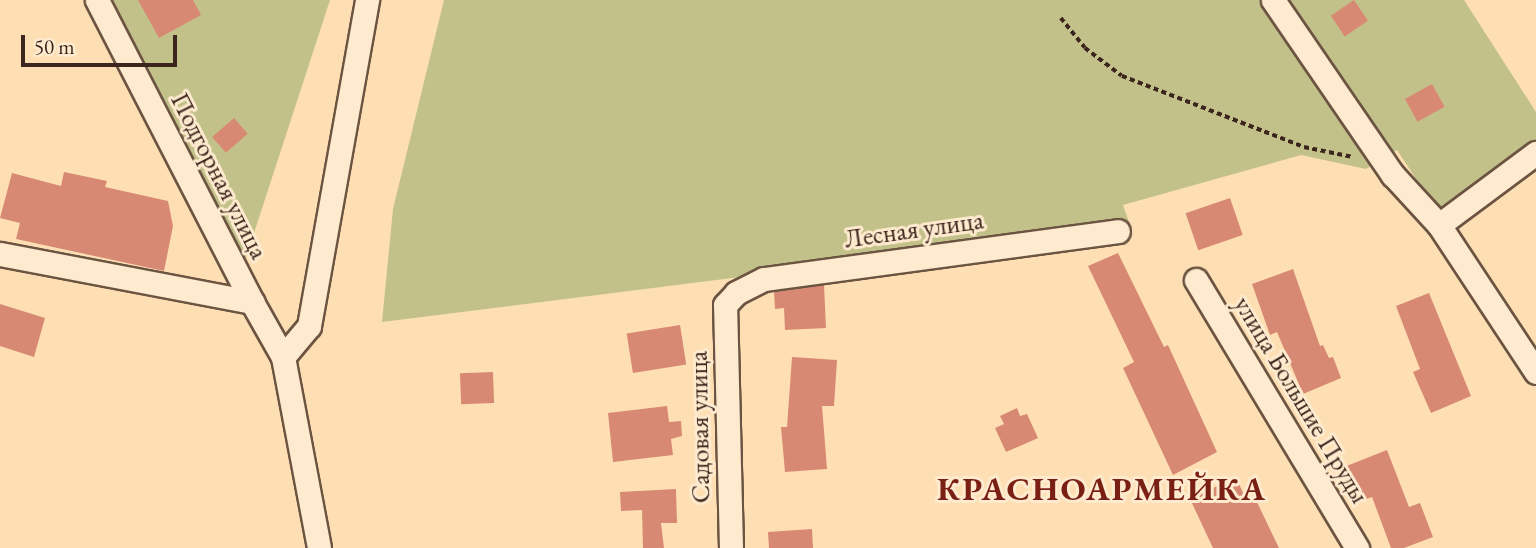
<!DOCTYPE html>
<meta charset="utf-8">
<style>
body{margin:0}
#map{position:relative;width:1536px;height:548px;overflow:hidden;background:#fedfb3;font-family:"EB Garamond",serif}
div>[style]{position:absolute}
.green>*{inset:0;background:#c3c18a}
.building>*{inset:0;background:#d88974;transform-origin:0 0}
.path>*{height:3.5px;margin-top:-1.75px;transform-origin:0;background:repeating-linear-gradient(90deg,#3b251c 0 5px,transparent 0 8.5px)}
.roads{filter:drop-shadow(2px 0 #6c5442) drop-shadow(-2px 0 #6c5442) drop-shadow(0 2px #6c5442) drop-shadow(0 -2px #6c5442)}
.minor>*{height:23px;margin:-11.5px;padding:0 11.5px;transform-origin:11.5px;border-radius:11.5px;background:#feeace}
span{translate:-50% -50%;white-space:nowrap;text-align:center;line-height:1.15;-webkit-text-stroke:6px #feeace;paint-order:stroke}
.street-label{font-size:26px;color:#3b251c}
.district-label{font-size:33px;color:#7a1f14;font-weight:700;letter-spacing:2px}
.scale{position:absolute;left:21px;top:35px;width:156px;height:32px;box-sizing:border-box;border:4px solid #3b251c;border-top:0;padding-left:9px;font-size:21px;line-height:24px;white-space:nowrap;color:#3b251c;-webkit-text-stroke:5px #feeace;paint-order:stroke}
</style>
<div id="map">
<div class="green">
<div style="clip-path:polygon(98px 0,330px 0,241px 273px)"></div>
<div style="clip-path:polygon(444px 0,1464px 0,1536px 112px,1536px 146px,1440px 215px,1397px 150px,1366px 169px,1301px 155px,1123px 205px,1131px 228px,382px 322px,393px 209px)"></div>
</div>
<div class="building">
<div style="clip-path:polygon(138px 0,193px 0,201px 15px,159px 38px)"></div>
<div style="left:1354px;top:0;width:25px;height:28px;rotate:56deg"></div>
<div style="left:1432px;top:84px;width:26px;height:31px;rotate:61deg"></div>
<div style="left:234px;top:118px;width:21px;height:29px;rotate:49deg"></div>
<div style="clip-path:polygon(64px 172px,107px 181px,105px 187px,168px 201px,173px 226px,164px 271px,16px 239px,20px 223px,0 218px,12px 173px,61px 186px)"></div>
<div style="left:1230px;top:198px;width:39px;height:47px;rotate:71deg"></div>
<div style="clip-path:polygon(1118px 253px,1164px 347px,1168px 345px,1217px 452px,1173px 475px,1123px 368px,1134px 362px,1088px 266px)"></div>
<div style="clip-path:polygon(1293px 269px,1320px 346px,1323px 345px,1329px 358px,1333px 357px,1341px 378px,1303px 394px,1277px 332px,1270px 335px,1252px 284px)"></div>
<div style="clip-path:polygon(824px 285px,826px 328px,785px 330px,784px 308px,775px 309px,774px 292px)"></div>
<div style="clip-path:polygon(1429px 293px,1471px 396px,1431px 413px,1413px 372px,1420px 369px,1396px 306px)"></div>
<div style="clip-path:polygon(0 304px,45px 318px,34px 357px,0 346px)"></div>
<div style="left:680px;top:325px;width:40px;height:54px;rotate:81deg"></div>
<div style="clip-path:polygon(792px 357px,837px 360px,834px 406px,822px 406px,827px 469px,785px 472px,781px 427px,787px 427px)"></div>
<div style="left:493px;top:372px;width:31px;height:33px;rotate:88deg"></div>
<div style="clip-path:polygon(667px 406px,669px 422px,681px 421px,682px 436px,671px 439px,673px 455px,613px 462px,608px 413px)"></div>
<div style="clip-path:polygon(1017px 408px,1020px 416px,1027px 414px,1038px 438px,1006px 452px,995px 428px,1004px 424px,1000px 416px)"></div>
<div style="clip-path:polygon(1387px 450px,1409px 507px,1420px 503px,1433px 537px,1404px 548px,1391px 548px,1372px 497px,1358px 502px,1344px 467px)"></div>
<div style="clip-path:polygon(1236px 477px,1247px 502px,1255px 498px,1279px 548px,1213px 548px,1190px 499px)"></div>
<div style="clip-path:polygon(676px 489px,677px 523px,661px 523px,664px 548px,643px 548px,642px 510px,621px 511px,620px 492px)"></div>
<div style="clip-path:polygon(812px 529px,813px 548px,769px 548px,768px 532px)"></div>
</div>
<div class="path">
<div style="left:1061px;top:18px;width:38px;rotate:51deg"></div>
<div style="left:1085px;top:48px;width:46px;rotate:37.1deg"></div>
<div style="left:1122px;top:76px;width:195px;rotate:21.3deg"></div>
<div style="left:1304px;top:147px;width:50px;rotate:11.5deg"></div>
</div>
<div class="roads">
<div class="minor">
<div style="left:97px;top:0;width:339px;rotate:62.8deg"></div>
<div style="left:1273px;top:0;width:212px;rotate:55.6deg"></div>
<div style="left:1393px;top:175px;width:68px;rotate:47.4deg"></div>
<div style="left:1439px;top:225px;width:176px;rotate:56.6deg"></div>
<div style="left:1439px;top:225px;width:121px;rotate:-36.6deg"></div>
<div style="left:0;top:254px;width:257px;rotate:10.8deg"></div>
<div style="left:252px;top:302px;width:63px;rotate:60.6deg"></div>
<div style="left:283px;top:357px;width:194px;rotate:79.3deg"></div>
<div style="left:1196px;top:280px;width:313px;rotate:59deg"></div>
<div style="left:283px;top:357px;width:40px;rotate:-50deg"></div>
<div style="left:309px;top:326px;width:331px;rotate:-79.9deg"></div>
<div style="left:731px;top:548px;width:243px;rotate:-91.4deg"></div>
<div style="left:725px;top:305px;width:16px;rotate:-47deg"></div>
<div style="left:736px;top:293px;width:31px;rotate:-27deg"></div>
<div style="left:764px;top:279px;width:357px;rotate:-7.7deg"></div>
</div>
</div>
<div class="street-label">
<span style="left:219px;top:176px;rotate:63deg">Подгорная улица</span>
<span style="left:914px;top:230px;rotate:-8deg">Лесная улица</span>
<span style="left:1301px;top:400px;rotate:59deg">улица Большие Пруды</span>
<span style="left:700px;top:427px;rotate:-91deg">Садовая улица</span>
</div>
<div class="district-label">
<span style="left:1102px;top:489px">КРАСНОАРМЕЙКА</span>
</div>
<div class="scale">50 m</div>
</div>
